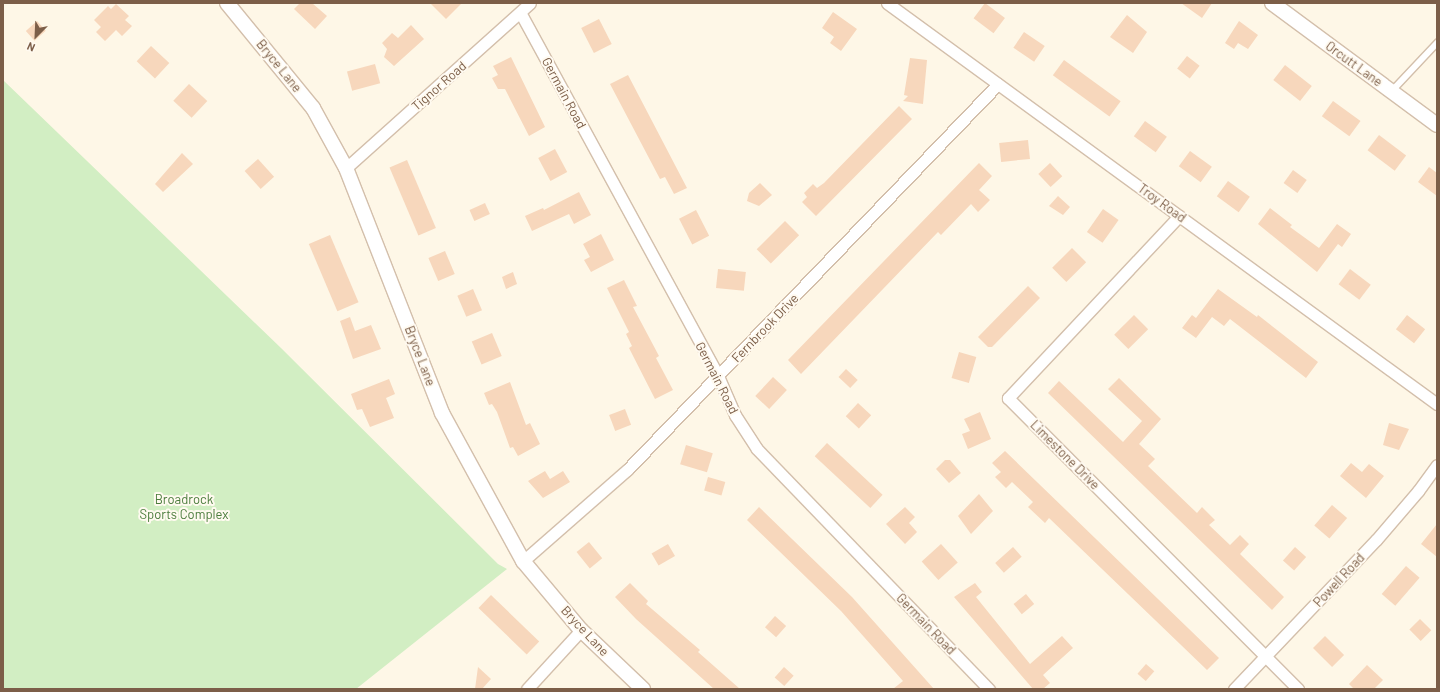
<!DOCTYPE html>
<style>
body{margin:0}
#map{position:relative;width:1440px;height:692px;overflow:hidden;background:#fef7e7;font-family:Barlow,sans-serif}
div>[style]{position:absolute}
.green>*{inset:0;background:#d2eec3}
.building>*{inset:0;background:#f7d7bc;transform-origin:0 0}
.roads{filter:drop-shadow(1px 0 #d3bfab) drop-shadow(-1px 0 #d3bfab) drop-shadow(0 1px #d3bfab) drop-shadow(0 -1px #d3bfab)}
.service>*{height:5.5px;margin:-2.75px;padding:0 2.75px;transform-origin:2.75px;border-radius:2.75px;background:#fff}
.minor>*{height:11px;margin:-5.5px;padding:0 5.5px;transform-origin:5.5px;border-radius:5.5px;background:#fff}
.tertiary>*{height:14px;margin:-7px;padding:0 7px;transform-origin:7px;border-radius:7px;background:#fff}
span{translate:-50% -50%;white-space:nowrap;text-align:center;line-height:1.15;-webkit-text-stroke:4px #fffaf0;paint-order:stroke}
.street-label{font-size:13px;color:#7c5e48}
.park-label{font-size:13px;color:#4b7c3c}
.frame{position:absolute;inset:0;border:4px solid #7c5e48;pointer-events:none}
.north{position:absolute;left:16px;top:16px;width:40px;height:40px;-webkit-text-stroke:3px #fffaf0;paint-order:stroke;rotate:204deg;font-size:11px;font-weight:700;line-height:16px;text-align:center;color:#7c5e48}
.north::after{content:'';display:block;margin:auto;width:14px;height:18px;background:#7c5e48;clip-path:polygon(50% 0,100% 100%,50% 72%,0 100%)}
</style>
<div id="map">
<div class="green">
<div style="clip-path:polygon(3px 80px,281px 348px,498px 564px,507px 569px,356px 689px,3px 689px)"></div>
</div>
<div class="building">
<div style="clip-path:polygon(300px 3px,312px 3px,327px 16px,315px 29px,294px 9px)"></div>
<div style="clip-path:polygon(430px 3px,462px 3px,446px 19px)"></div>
<div style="left:985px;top:3px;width:25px;height:19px;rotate:37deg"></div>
<div style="clip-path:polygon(1181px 3px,1212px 3px,1202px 18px)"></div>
<div style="clip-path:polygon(116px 4px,129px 16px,125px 20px,132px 26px,122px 36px,116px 30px,105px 41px,96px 32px,101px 27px,94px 20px,108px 6px,111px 9px)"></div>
<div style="clip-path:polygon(833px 12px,857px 29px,841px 51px,830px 43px,834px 37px,822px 28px)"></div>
<div style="clip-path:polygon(1127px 15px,1147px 32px,1133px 53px,1110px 37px)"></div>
<div style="left:599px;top:19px;width:28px;height:20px;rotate:63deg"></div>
<div style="left:37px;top:21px;width:13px;height:15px;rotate:48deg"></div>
<div style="clip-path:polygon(1239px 21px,1258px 35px,1248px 49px,1238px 43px,1234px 49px,1225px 43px)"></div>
<div style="clip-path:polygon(411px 25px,424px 39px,394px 66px,384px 57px,387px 49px,382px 43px,392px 33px,398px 38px)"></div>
<div style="left:1024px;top:32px;width:25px;height:19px;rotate:34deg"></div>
<div style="left:151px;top:46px;width:25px;height:21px;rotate:43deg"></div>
<div style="left:1187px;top:56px;width:16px;height:16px;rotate:38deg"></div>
<div style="clip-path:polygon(511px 57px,545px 127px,529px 136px,505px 89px,498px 89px,492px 78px,498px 75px,493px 66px)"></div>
<div style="clip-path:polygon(910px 58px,927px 60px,923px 104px,903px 101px,908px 96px,904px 95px)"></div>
<div style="left:1064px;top:60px;width:70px;height:19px;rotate:36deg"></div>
<div style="left:375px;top:64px;width:20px;height:29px;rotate:75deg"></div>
<div style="left:1285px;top:65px;width:34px;height:19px;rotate:38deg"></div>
<div style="clip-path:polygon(628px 75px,687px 188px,674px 194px,665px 177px,660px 179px,610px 84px)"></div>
<div style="left:189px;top:84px;width:25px;height:23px;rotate:43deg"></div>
<div style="left:1333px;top:101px;width:34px;height:19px;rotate:36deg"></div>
<div style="clip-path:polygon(899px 106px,912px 119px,816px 216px,802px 202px,807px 197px,804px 193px,813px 184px,817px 188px,824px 183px)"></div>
<div style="left:1145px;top:121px;width:27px;height:19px;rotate:36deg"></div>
<div style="left:1379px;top:135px;width:34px;height:19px;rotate:37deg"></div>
<div style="left:1028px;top:140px;width:19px;height:29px;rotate:84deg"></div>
<div style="left:555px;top:149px;width:26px;height:19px;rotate:62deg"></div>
<div style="left:1190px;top:151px;width:27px;height:19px;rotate:36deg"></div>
<div style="clip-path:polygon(182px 153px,193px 164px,163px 192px,155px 184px)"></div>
<div style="left:258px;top:159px;width:24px;height:18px;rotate:48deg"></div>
<div style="left:407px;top:160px;width:74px;height:19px;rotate:67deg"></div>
<div style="clip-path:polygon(979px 163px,992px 176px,979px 190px,990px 200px,978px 212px,971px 204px,941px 235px,938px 232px,801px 374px,788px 360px)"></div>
<div style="left:1050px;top:163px;width:18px;height:16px;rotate:47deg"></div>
<div style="clip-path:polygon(1429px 167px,1437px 173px,1437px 196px,1418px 182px)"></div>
<div style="left:1293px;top:170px;width:17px;height:16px;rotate:36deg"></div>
<div style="left:1228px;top:181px;width:27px;height:19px;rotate:36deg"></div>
<div style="clip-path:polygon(760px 183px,772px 195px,759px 206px,747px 201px,749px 193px)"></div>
<div style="clip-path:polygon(579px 192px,591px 215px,574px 224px,569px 214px,532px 231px,525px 216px,543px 208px,544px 210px)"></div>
<div style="clip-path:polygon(1058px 196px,1070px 207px,1063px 215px,1049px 206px)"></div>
<div style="left:485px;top:203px;width:12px;height:17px;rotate:66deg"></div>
<div style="clip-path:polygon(1270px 208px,1292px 225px,1290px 227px,1319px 248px,1337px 224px,1351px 234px,1342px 247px,1338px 244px,1317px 272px,1258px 224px)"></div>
<div style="left:1103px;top:209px;width:19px;height:28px;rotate:35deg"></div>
<div style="left:696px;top:210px;width:29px;height:19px;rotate:63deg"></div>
<div style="left:785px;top:221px;width:20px;height:40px;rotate:45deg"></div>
<div style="clip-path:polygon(601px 234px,614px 260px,591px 272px,584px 260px,590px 257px,583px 244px)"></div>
<div style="left:330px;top:235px;width:73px;height:23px;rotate:67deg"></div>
<div style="left:1072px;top:248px;width:20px;height:28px;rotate:45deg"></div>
<div style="left:445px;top:251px;width:25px;height:18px;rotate:67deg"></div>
<div style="left:718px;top:269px;width:28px;height:19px;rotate:6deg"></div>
<div style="left:1350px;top:269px;width:26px;height:19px;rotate:37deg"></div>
<div style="clip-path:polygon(513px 272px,517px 284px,506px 289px,502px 277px)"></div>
<div style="clip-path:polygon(624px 280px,637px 306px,633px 307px,659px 356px,656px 358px,673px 390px,655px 399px,629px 348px,632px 346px,626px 334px,629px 332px,607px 288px)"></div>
<div style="clip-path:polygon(1028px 286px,1040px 298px,992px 347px,988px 347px,978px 337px)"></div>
<div style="left:473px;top:289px;width:23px;height:17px;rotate:67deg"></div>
<div style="clip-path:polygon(1218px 289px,1257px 317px,1258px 315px,1318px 362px,1306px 378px,1230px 319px,1224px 326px,1212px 317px,1196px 338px,1182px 328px,1192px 315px,1196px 318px)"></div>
<div style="left:1134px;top:315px;width:20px;height:28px;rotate:45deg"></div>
<div style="left:1407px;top:315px;width:23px;height:18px;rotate:38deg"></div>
<div style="clip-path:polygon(350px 317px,355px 331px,371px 325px,381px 349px,353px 359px,340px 321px)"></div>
<div style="left:492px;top:333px;width:25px;height:22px;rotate:67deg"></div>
<div style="left:959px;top:352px;width:18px;height:27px;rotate:16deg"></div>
<div style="left:846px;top:369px;width:16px;height:11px;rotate:43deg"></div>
<div style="left:773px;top:377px;width:19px;height:26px;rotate:43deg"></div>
<div style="clip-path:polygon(1119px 378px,1161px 419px,1139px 444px,1155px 459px,1148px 466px,1197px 513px,1202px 507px,1215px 520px,1209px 525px,1230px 545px,1240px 535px,1249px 544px,1240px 554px,1284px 597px,1272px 610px,1048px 393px,1059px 381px,1123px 442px,1142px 421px,1108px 389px)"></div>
<div style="clip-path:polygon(389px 379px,395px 394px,386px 398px,394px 418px,370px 427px,362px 409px,357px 410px,351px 394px)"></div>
<div style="clip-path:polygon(510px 382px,526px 425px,530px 423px,540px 444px,518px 456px,513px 447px,510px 448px,497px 412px,492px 404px,489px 405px,484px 393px)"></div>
<div style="left:858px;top:403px;width:18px;height:18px;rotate:43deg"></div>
<div style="left:625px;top:409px;width:17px;height:17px;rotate:69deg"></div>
<div style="clip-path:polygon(980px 412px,991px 439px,968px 449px,962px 434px,970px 431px,964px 419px)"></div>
<div style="clip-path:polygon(1389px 423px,1409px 429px,1399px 450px,1383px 445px)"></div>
<div style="left:827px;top:443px;width:76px;height:18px;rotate:43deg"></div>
<div style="left:686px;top:445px;width:28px;height:20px;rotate:17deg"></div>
<div style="clip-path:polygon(1005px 451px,1219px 658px,1207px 670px,1049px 518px,1045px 523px,1028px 507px,1033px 502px,1012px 482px,1006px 488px,995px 477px,1001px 472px,992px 463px)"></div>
<div style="clip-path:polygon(945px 460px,950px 460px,961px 473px,949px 483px,936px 469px)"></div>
<div style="clip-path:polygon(1351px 463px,1362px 472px,1369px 464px,1384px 476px,1366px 498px,1340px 476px)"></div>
<div style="clip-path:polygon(545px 471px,550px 479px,563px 471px,570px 482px,543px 498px,528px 481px)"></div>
<div style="left:708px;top:477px;width:18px;height:14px;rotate:16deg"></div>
<div style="clip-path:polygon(979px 494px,993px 511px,971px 534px,958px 516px)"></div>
<div style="left:1332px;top:505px;width:20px;height:27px;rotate:41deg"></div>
<div style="clip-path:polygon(759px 507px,852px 597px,934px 689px,893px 689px,903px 681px,841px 611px,747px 520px)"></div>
<div style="clip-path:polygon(905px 507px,915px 517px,909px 523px,917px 532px,905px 544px,886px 524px)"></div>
<div style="clip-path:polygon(1437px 524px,1437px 557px,1421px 544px)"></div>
<div style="left:589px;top:542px;width:21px;height:16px;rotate:51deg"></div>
<div style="left:668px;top:544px;width:14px;height:19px;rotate:60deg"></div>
<div style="left:941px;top:544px;width:25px;height:26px;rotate:48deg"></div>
<div style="left:1013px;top:547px;width:13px;height:24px;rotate:48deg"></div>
<div style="left:1295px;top:547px;width:15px;height:18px;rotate:42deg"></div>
<div style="left:1406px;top:566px;width:18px;height:37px;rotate:41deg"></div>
<div style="clip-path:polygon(630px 583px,648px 601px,646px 604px,700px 650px,698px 652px,740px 689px,714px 689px,636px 619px,615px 597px)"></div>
<div style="clip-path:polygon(975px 583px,982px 592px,976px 597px,1030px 664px,1062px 636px,1073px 648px,1043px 675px,1050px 683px,1043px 689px,1033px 689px,954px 597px)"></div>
<div style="left:1026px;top:594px;width:13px;height:16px;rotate:51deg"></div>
<div style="left:491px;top:595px;width:67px;height:18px;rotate:44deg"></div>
<div style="left:775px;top:616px;width:15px;height:15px;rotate:42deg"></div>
<div style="left:1420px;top:619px;width:16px;height:15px;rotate:45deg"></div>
<div style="left:1325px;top:636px;width:27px;height:17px;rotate:45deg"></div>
<div style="left:1146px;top:664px;width:11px;height:13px;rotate:41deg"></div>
<div style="clip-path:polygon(1367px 665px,1383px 680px,1374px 689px,1354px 689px,1349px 684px)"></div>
<div style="clip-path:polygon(478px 667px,491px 679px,482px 689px,475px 689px)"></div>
<div style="left:784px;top:667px;width:13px;height:14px;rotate:42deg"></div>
</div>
<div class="roads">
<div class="service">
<div style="left:1392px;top:91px;width:66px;rotate:-46.8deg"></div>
</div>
<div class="minor">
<div style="left:887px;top:3px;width:681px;rotate:36.1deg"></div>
<div style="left:521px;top:14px;width:412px;rotate:61.4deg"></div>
<div style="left:718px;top:376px;width:43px;rotate:66.4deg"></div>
<div style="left:735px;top:415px;width:40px;rotate:57.1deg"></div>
<div style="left:757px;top:449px;width:334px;rotate:46deg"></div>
<div style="left:346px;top:168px;width:247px;rotate:-41.9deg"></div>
<div style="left:1179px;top:216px;width:250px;rotate:133.2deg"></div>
<div style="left:1008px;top:398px;width:411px;rotate:45.1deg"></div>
<div style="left:523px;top:561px;width:138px;rotate:-41.2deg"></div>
<div style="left:627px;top:470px;width:535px;rotate:-46.14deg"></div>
<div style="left:527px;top:689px;width:80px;rotate:-47.5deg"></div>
<div style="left:1234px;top:689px;width:206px;rotate:-46.4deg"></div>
<div style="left:1376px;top:540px;width:65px;rotate:-49.4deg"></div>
<div style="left:1418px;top:491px;width:32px;rotate:-54deg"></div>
</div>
<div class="tertiary">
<div style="left:227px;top:3px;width:136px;rotate:50.7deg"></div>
<div style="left:313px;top:108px;width:68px;rotate:61.2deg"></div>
<div style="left:346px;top:168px;width:263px;rotate:68.6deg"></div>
<div style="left:442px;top:413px;width:169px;rotate:61.3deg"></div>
<div style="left:523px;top:561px;width:90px;rotate:50deg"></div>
<div style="left:581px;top:630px;width:86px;rotate:43.6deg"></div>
<div style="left:1272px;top:3px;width:205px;rotate:36.5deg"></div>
</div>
</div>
<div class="street-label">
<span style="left:1354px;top:64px;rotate:36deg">Orcutt Lane</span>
<span style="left:279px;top:66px;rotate:51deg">Bryce Lane</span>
<span style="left:439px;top:86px;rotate:-41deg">Tignor Road</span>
<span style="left:564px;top:93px;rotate:62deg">Germain Road</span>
<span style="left:1162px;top:203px;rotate:36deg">Troy Road</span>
<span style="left:765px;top:328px;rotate:-46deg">Fernbrook Drive</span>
<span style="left:420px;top:356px;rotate:69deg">Bryce Lane</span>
<span style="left:717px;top:378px;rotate:63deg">Germain Road</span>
<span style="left:1065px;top:455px;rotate:45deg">Limestone Drive</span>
<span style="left:1339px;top:580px;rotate:-47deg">Powell Road</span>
<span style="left:926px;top:624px;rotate:46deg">Germain Road</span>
<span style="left:585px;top:631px;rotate:47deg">Bryce Lane</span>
</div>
<div class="park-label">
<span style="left:184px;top:507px">Broadrock<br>Sports Complex</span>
</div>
<div class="frame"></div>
<div class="north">N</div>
</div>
